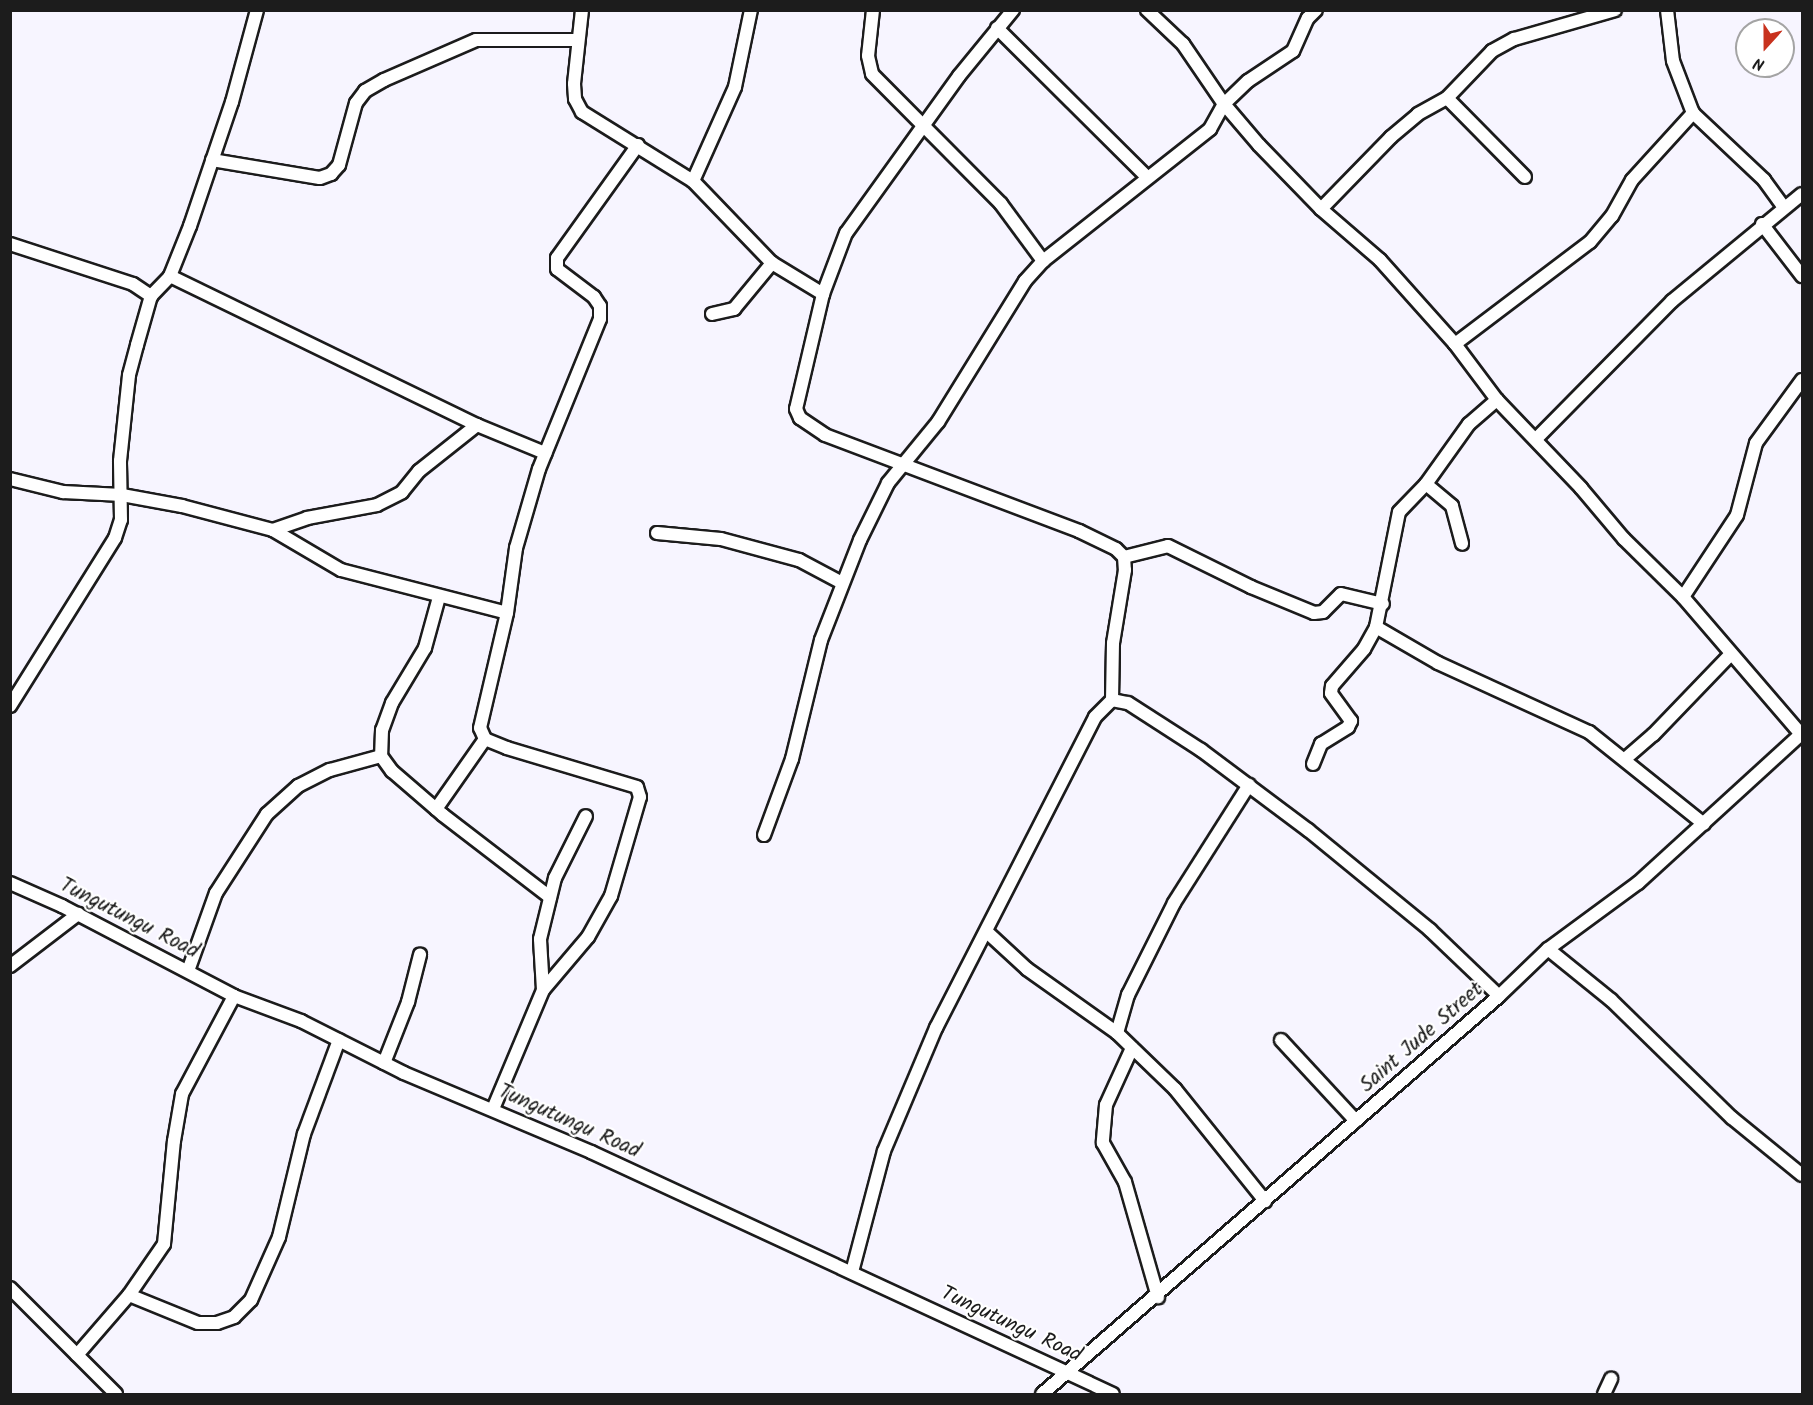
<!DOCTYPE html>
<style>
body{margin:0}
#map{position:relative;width:1813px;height:1405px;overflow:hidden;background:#f7f5ff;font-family:Kalam,sans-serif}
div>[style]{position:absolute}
.roads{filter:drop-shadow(2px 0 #1c1c1c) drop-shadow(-2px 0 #1c1c1c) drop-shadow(0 2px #1c1c1c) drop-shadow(0 -2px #1c1c1c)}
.minor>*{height:12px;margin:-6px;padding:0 6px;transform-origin:6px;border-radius:6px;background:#fff}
span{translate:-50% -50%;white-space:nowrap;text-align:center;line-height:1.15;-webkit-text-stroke:4.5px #fff;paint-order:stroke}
.street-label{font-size:21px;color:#1c1c1c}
.frame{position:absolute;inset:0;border:12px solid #1c1c1c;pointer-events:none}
.north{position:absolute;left:1735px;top:18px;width:60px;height:60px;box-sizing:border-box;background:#fff;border:2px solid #a4a4a4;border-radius:50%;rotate:201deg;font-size:16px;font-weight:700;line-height:24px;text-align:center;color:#1c1c1c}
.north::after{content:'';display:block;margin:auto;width:21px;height:27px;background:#c8321e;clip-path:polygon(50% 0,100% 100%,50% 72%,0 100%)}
</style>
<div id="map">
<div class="roads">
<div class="minor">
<div style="left:582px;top:10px;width:74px;rotate:96.2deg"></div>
<div style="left:574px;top:84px;width:15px;rotate:86deg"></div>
<div style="left:575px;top:99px;width:15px;rotate:62deg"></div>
<div style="left:582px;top:112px;width:131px;rotate:31.9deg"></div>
<div style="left:693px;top:181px;width:114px;rotate:46.1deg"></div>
<div style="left:772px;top:263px;width:60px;rotate:31.3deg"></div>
<div style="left:873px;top:10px;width:46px;rotate:96.2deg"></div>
<div style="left:868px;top:56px;width:18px;rotate:77deg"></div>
<div style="left:872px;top:74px;width:183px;rotate:45.2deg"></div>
<div style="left:1001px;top:204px;width:71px;rotate:53.6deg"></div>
<div style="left:1013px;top:10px;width:85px;rotate:129.3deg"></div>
<div style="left:959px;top:76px;width:193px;rotate:125.7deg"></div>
<div style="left:846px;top:233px;width:65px;rotate:110.7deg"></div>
<div style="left:823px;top:294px;width:118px;rotate:103.2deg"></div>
<div style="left:796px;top:409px;width:10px;rotate:66deg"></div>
<div style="left:800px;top:418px;width:30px;rotate:34deg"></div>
<div style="left:825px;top:435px;width:272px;rotate:20.7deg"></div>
<div style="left:1079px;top:531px;width:41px;rotate:25.9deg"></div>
<div style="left:1116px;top:549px;width:11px;rotate:45deg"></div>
<div style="left:1124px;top:557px;width:13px;rotate:86deg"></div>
<div style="left:1125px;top:570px;width:74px;rotate:99.3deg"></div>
<div style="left:1113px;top:643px;width:57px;rotate:91deg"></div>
<div style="left:1147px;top:10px;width:50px;rotate:43.4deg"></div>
<div style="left:1183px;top:44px;width:73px;rotate:55.7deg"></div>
<div style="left:1224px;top:104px;width:54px;rotate:49.5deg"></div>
<div style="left:1259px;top:145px;width:89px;rotate:45.9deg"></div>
<div style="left:1321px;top:209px;width:78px;rotate:40.8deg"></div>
<div style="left:1380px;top:260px;width:113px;rotate:48.2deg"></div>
<div style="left:1455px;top:344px;width:70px;rotate:53.1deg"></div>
<div style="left:1497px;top:400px;width:122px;rotate:46.3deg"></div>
<div style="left:1581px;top:488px;width:67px;rotate:49.9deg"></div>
<div style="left:1624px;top:539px;width:83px;rotate:44.5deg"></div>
<div style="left:1683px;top:597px;width:181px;rotate:49.3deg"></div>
<div style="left:1667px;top:10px;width:51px;rotate:83.3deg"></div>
<div style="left:1673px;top:61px;width:56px;rotate:69deg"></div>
<div style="left:1693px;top:113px;width:98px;rotate:43.3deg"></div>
<div style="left:1764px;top:180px;width:32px;rotate:54deg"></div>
<div style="left:997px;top:28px;width:211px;rotate:44.8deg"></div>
<div style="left:1447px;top:98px;width:111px;rotate:45.4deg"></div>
<div style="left:212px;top:160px;width:109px;rotate:9.5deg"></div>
<div style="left:320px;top:178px;width:12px;rotate:-20deg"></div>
<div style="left:331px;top:174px;width:12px;rotate:-48deg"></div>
<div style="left:339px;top:165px;width:64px;rotate:-74.7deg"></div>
<div style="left:356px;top:103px;width:15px;rotate:-53deg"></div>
<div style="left:365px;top:91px;width:22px;rotate:-30deg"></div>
<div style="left:384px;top:80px;width:100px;rotate:-23.5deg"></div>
<div style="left:476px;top:40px;width:101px"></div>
<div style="left:693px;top:181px;width:103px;rotate:-65.9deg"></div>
<div style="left:735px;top:87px;width:79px;rotate:-78.3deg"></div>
<div style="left:1321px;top:209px;width:100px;rotate:-45.8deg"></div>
<div style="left:1391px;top:137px;width:35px;rotate:-40deg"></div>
<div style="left:1418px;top:114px;width:33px;rotate:-29deg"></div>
<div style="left:1447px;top:98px;width:65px;rotate:-46.2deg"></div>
<div style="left:1492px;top:51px;width:25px;rotate:-29deg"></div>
<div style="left:1514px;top:39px;width:105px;rotate:-16deg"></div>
<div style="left:1762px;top:224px;width:66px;rotate:52.4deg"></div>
<div style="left:10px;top:244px;width:129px;rotate:18deg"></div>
<div style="left:133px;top:284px;width:22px;rotate:34deg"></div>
<div style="left:170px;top:276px;width:341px;rotate:25.9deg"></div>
<div style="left:477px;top:425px;width:74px;rotate:22.4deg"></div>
<div style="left:712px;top:314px;width:23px;rotate:-13deg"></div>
<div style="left:734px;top:309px;width:60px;rotate:-50.4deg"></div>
<div style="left:1455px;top:344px;width:169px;rotate:-37.1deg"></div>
<div style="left:1590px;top:242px;width:34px;rotate:-50deg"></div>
<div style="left:1612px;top:216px;width:41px;rotate:-60.9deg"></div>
<div style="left:1632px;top:180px;width:91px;rotate:-47.7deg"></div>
<div style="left:1536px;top:439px;width:194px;rotate:-45.4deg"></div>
<div style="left:1672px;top:301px;width:168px;rotate:-39.5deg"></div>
<div style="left:10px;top:479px;width:55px;rotate:13.8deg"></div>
<div style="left:63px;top:492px;width:59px;rotate:2.9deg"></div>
<div style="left:122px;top:495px;width:61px;rotate:10.4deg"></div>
<div style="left:182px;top:506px;width:94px;rotate:14.8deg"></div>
<div style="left:273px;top:530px;width:79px;rotate:30.5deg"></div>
<div style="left:341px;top:570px;width:171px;rotate:14.5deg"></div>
<div style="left:1426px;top:484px;width:34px;rotate:40deg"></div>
<div style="left:1452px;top:506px;width:39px;rotate:75deg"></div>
<div style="left:273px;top:530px;width:36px;rotate:-19deg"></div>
<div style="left:307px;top:518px;width:71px;rotate:-10.5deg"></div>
<div style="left:377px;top:505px;width:28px;rotate:-27deg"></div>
<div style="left:402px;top:492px;width:27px;rotate:-51deg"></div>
<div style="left:419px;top:471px;width:74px;rotate:-38.4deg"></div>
<div style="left:657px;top:533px;width:64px;rotate:5.4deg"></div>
<div style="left:721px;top:539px;width:81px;rotate:15.1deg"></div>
<div style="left:799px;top:560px;width:49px;rotate:28.1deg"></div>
<div style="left:1124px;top:557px;width:45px;rotate:-14deg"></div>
<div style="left:1168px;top:546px;width:93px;rotate:26.3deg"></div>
<div style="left:1251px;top:587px;width:68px;rotate:22.4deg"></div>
<div style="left:1314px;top:613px;width:9px;rotate:-6deg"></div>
<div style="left:1323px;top:612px;width:25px;rotate:-45deg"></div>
<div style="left:1341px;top:594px;width:43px;rotate:13.4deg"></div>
<div style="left:439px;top:597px;width:53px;rotate:105.4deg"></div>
<div style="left:425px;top:648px;width:64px;rotate:121deg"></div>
<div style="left:392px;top:703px;width:29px;rotate:110deg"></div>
<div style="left:382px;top:730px;width:26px;rotate:92deg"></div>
<div style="left:381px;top:756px;width:19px;rotate:54deg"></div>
<div style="left:392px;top:771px;width:67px;rotate:40.8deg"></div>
<div style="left:443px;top:815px;width:135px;rotate:37.5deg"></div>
<div style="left:1683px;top:597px;width:98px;rotate:-56.6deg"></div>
<div style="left:1737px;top:515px;width:74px;rotate:-75.2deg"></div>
<div style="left:1756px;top:443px;width:78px;rotate:-53.9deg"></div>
<div style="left:1376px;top:627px;width:72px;rotate:30.1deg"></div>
<div style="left:1438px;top:663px;width:166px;rotate:24.6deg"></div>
<div style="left:1589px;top:732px;width:147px;rotate:38.7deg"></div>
<div style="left:10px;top:706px;width:198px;rotate:-58deg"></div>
<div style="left:115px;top:538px;width:19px;rotate:-72deg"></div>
<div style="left:121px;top:520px;width:59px;rotate:-91deg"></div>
<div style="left:120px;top:461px;width:86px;rotate:-84deg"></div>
<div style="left:129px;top:375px;width:31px;rotate:-75deg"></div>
<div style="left:137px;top:345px;width:51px;rotate:-74.1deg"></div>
<div style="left:151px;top:296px;width:28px;rotate:-46deg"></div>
<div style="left:170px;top:276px;width:54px;rotate:-68.2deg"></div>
<div style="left:190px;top:226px;width:131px;rotate:-71.3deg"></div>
<div style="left:232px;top:102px;width:95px;rotate:-74.8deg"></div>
<div style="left:1625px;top:759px;width:37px;rotate:-41deg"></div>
<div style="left:1653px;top:735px;width:111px;rotate:-46.1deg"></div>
<div style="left:1313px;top:764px;width:22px;rotate:-68deg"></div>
<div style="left:1321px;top:744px;width:32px;rotate:-32deg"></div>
<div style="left:1348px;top:727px;width:7px;rotate:-63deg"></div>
<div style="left:1351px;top:721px;width:34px;rotate:-126deg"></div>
<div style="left:1331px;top:693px;width:7px;rotate:-82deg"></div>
<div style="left:1332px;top:686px;width:49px;rotate:-49.1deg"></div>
<div style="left:1364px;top:649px;width:25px;rotate:-61deg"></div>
<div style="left:1376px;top:627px;width:117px;rotate:-78.7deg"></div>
<div style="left:1399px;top:512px;width:39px;rotate:-46deg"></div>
<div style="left:1426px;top:484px;width:74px;rotate:-54.4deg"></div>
<div style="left:1469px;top:424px;width:37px;rotate:-41deg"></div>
<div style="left:436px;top:809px;width:85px;rotate:-55deg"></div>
<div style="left:764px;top:835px;width:81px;rotate:-69.8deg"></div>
<div style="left:792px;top:759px;width:122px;rotate:-76.3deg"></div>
<div style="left:821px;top:640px;width:107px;rotate:-68.7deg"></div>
<div style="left:860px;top:540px;width:64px;rotate:-63.8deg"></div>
<div style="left:888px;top:483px;width:79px;rotate:-50.7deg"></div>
<div style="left:938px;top:422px;width:166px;rotate:-58.3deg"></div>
<div style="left:1025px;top:281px;width:27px;rotate:-48deg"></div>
<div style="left:1043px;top:261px;width:213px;rotate:-38.3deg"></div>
<div style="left:1210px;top:129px;width:29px;rotate:-61deg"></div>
<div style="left:1224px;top:104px;width:33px;rotate:-44deg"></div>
<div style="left:1248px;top:81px;width:54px;rotate:-33.7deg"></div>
<div style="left:1293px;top:51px;width:36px;rotate:-66deg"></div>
<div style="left:1308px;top:18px;width:11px;rotate:-45deg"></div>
<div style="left:10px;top:883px;width:57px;rotate:23.9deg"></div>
<div style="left:62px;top:906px;width:194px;rotate:27.6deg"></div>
<div style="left:234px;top:996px;width:72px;rotate:20.5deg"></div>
<div style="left:301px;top:1021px;width:115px;rotate:26.8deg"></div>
<div style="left:404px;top:1073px;width:203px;rotate:22.9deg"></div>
<div style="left:591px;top:1152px;width:575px;rotate:24.87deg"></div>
<div style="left:988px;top:933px;width:53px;rotate:42.7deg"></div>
<div style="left:1027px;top:969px;width:110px;rotate:35.4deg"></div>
<div style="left:1117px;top:1033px;width:81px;rotate:44deg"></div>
<div style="left:1175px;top:1089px;width:144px;rotate:51.2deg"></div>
<div style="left:1548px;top:949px;width:81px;rotate:39deg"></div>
<div style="left:1611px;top:1000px;width:169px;rotate:44.3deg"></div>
<div style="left:1732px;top:1118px;width:90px;rotate:39.2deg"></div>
<div style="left:10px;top:966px;width:86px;rotate:-37.4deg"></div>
<div style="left:188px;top:971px;width:83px;rotate:-70.3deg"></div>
<div style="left:216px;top:893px;width:94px;rotate:-57.2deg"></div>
<div style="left:267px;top:814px;width:42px;rotate:-42.1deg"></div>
<div style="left:298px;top:786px;width:36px;rotate:-27deg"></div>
<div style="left:330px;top:770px;width:53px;rotate:-15.4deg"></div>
<div style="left:543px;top:990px;width:51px;rotate:-93.4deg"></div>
<div style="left:540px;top:939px;width:63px;rotate:-76.2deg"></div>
<div style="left:555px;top:878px;width:69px;rotate:-63.4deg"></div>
<div style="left:1117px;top:1033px;width:40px;rotate:-74deg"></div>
<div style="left:1128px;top:995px;width:103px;rotate:-63.4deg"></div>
<div style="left:1174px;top:903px;width:140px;rotate:-57.6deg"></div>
<div style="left:1281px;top:1040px;width:110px;rotate:47.2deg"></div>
<div style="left:1132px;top:1048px;width:63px;rotate:114.5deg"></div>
<div style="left:1106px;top:1105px;width:38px;rotate:95deg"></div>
<div style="left:1103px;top:1143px;width:45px;rotate:60.6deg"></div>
<div style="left:1125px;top:1182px;width:120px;rotate:74deg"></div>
<div style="left:384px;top:1063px;width:66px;rotate:-68.5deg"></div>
<div style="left:408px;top:1002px;width:49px;rotate:-75.7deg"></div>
<div style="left:493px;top:1109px;width:129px;rotate:-67.2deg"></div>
<div style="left:543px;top:990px;width:70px;rotate:-49.7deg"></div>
<div style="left:588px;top:937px;width:47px;rotate:-60.7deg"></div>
<div style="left:611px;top:896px;width:103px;rotate:-73.7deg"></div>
<div style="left:640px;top:797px;width:10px;rotate:-107deg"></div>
<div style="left:637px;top:787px;width:136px;rotate:-163.3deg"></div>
<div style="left:507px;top:748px;width:24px;rotate:-158deg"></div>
<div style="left:485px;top:739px;width:12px;rotate:-114deg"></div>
<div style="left:480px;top:728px;width:118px;rotate:-76.8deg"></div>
<div style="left:507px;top:613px;width:66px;rotate:-82.1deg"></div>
<div style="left:516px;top:548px;width:82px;rotate:-73.8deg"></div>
<div style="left:539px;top:469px;width:162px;rotate:-67.9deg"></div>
<div style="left:600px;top:319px;width:13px;rotate:-90deg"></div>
<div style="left:600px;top:306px;width:11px;rotate:-124deg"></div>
<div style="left:594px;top:297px;width:46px;rotate:-142.9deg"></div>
<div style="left:557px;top:269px;width:11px;rotate:-90deg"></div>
<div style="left:557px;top:258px;width:139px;rotate:-54.4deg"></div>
<div style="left:852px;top:1272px;width:125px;rotate:-75.2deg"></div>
<div style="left:884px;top:1151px;width:134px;rotate:-67.1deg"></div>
<div style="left:936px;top:1028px;width:349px;rotate:-62.9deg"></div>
<div style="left:1095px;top:717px;width:24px;rotate:-45deg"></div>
<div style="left:1112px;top:700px;width:16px;rotate:11deg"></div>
<div style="left:1128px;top:703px;width:87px;rotate:32.8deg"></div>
<div style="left:1201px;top:750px;width:134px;rotate:36.8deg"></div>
<div style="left:1308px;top:830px;width:158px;rotate:39.3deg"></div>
<div style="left:1430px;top:930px;width:95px;rotate:43.7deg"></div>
<div style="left:10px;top:1288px;width:150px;rotate:45deg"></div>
<div style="left:129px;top:1295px;width:74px;rotate:22.1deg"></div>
<div style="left:198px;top:1323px;width:19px"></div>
<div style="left:217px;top:1323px;width:18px;rotate:-19deg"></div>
<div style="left:234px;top:1317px;width:24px;rotate:-45deg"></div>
<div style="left:251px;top:1300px;width:69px;rotate:-66deg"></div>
<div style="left:279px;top:1237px;width:106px;rotate:-76.4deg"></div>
<div style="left:304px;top:1134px;width:100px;rotate:-69.6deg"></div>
<div style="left:77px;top:1355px;width:79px;rotate:-49.1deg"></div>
<div style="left:129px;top:1295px;width:62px;rotate:-55.5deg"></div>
<div style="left:164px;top:1244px;width:103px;rotate:-84.5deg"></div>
<div style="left:174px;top:1141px;width:48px;rotate:-80.3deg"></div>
<div style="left:182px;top:1094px;width:111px;rotate:-62deg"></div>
<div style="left:1042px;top:1394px;width:606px;rotate:-41.05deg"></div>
<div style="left:1499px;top:996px;width:68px;rotate:-43.8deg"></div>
<div style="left:1548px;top:949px;width:112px;rotate:-36.3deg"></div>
<div style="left:1638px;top:883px;width:222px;rotate:-42.4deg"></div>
<div style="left:1604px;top:1394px;width:17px;rotate:-65deg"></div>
</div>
</div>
<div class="street-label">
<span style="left:129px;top:919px;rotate:27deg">Tungutungu Road</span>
<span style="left:1422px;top:1038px;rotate:-41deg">Saint Jude Street</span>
<span style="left:569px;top:1122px;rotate:24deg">Tungutungu Road</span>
<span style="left:1011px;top:1325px;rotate:25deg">Tungutungu Road</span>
</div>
<div class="frame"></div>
<div class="north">N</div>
</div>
